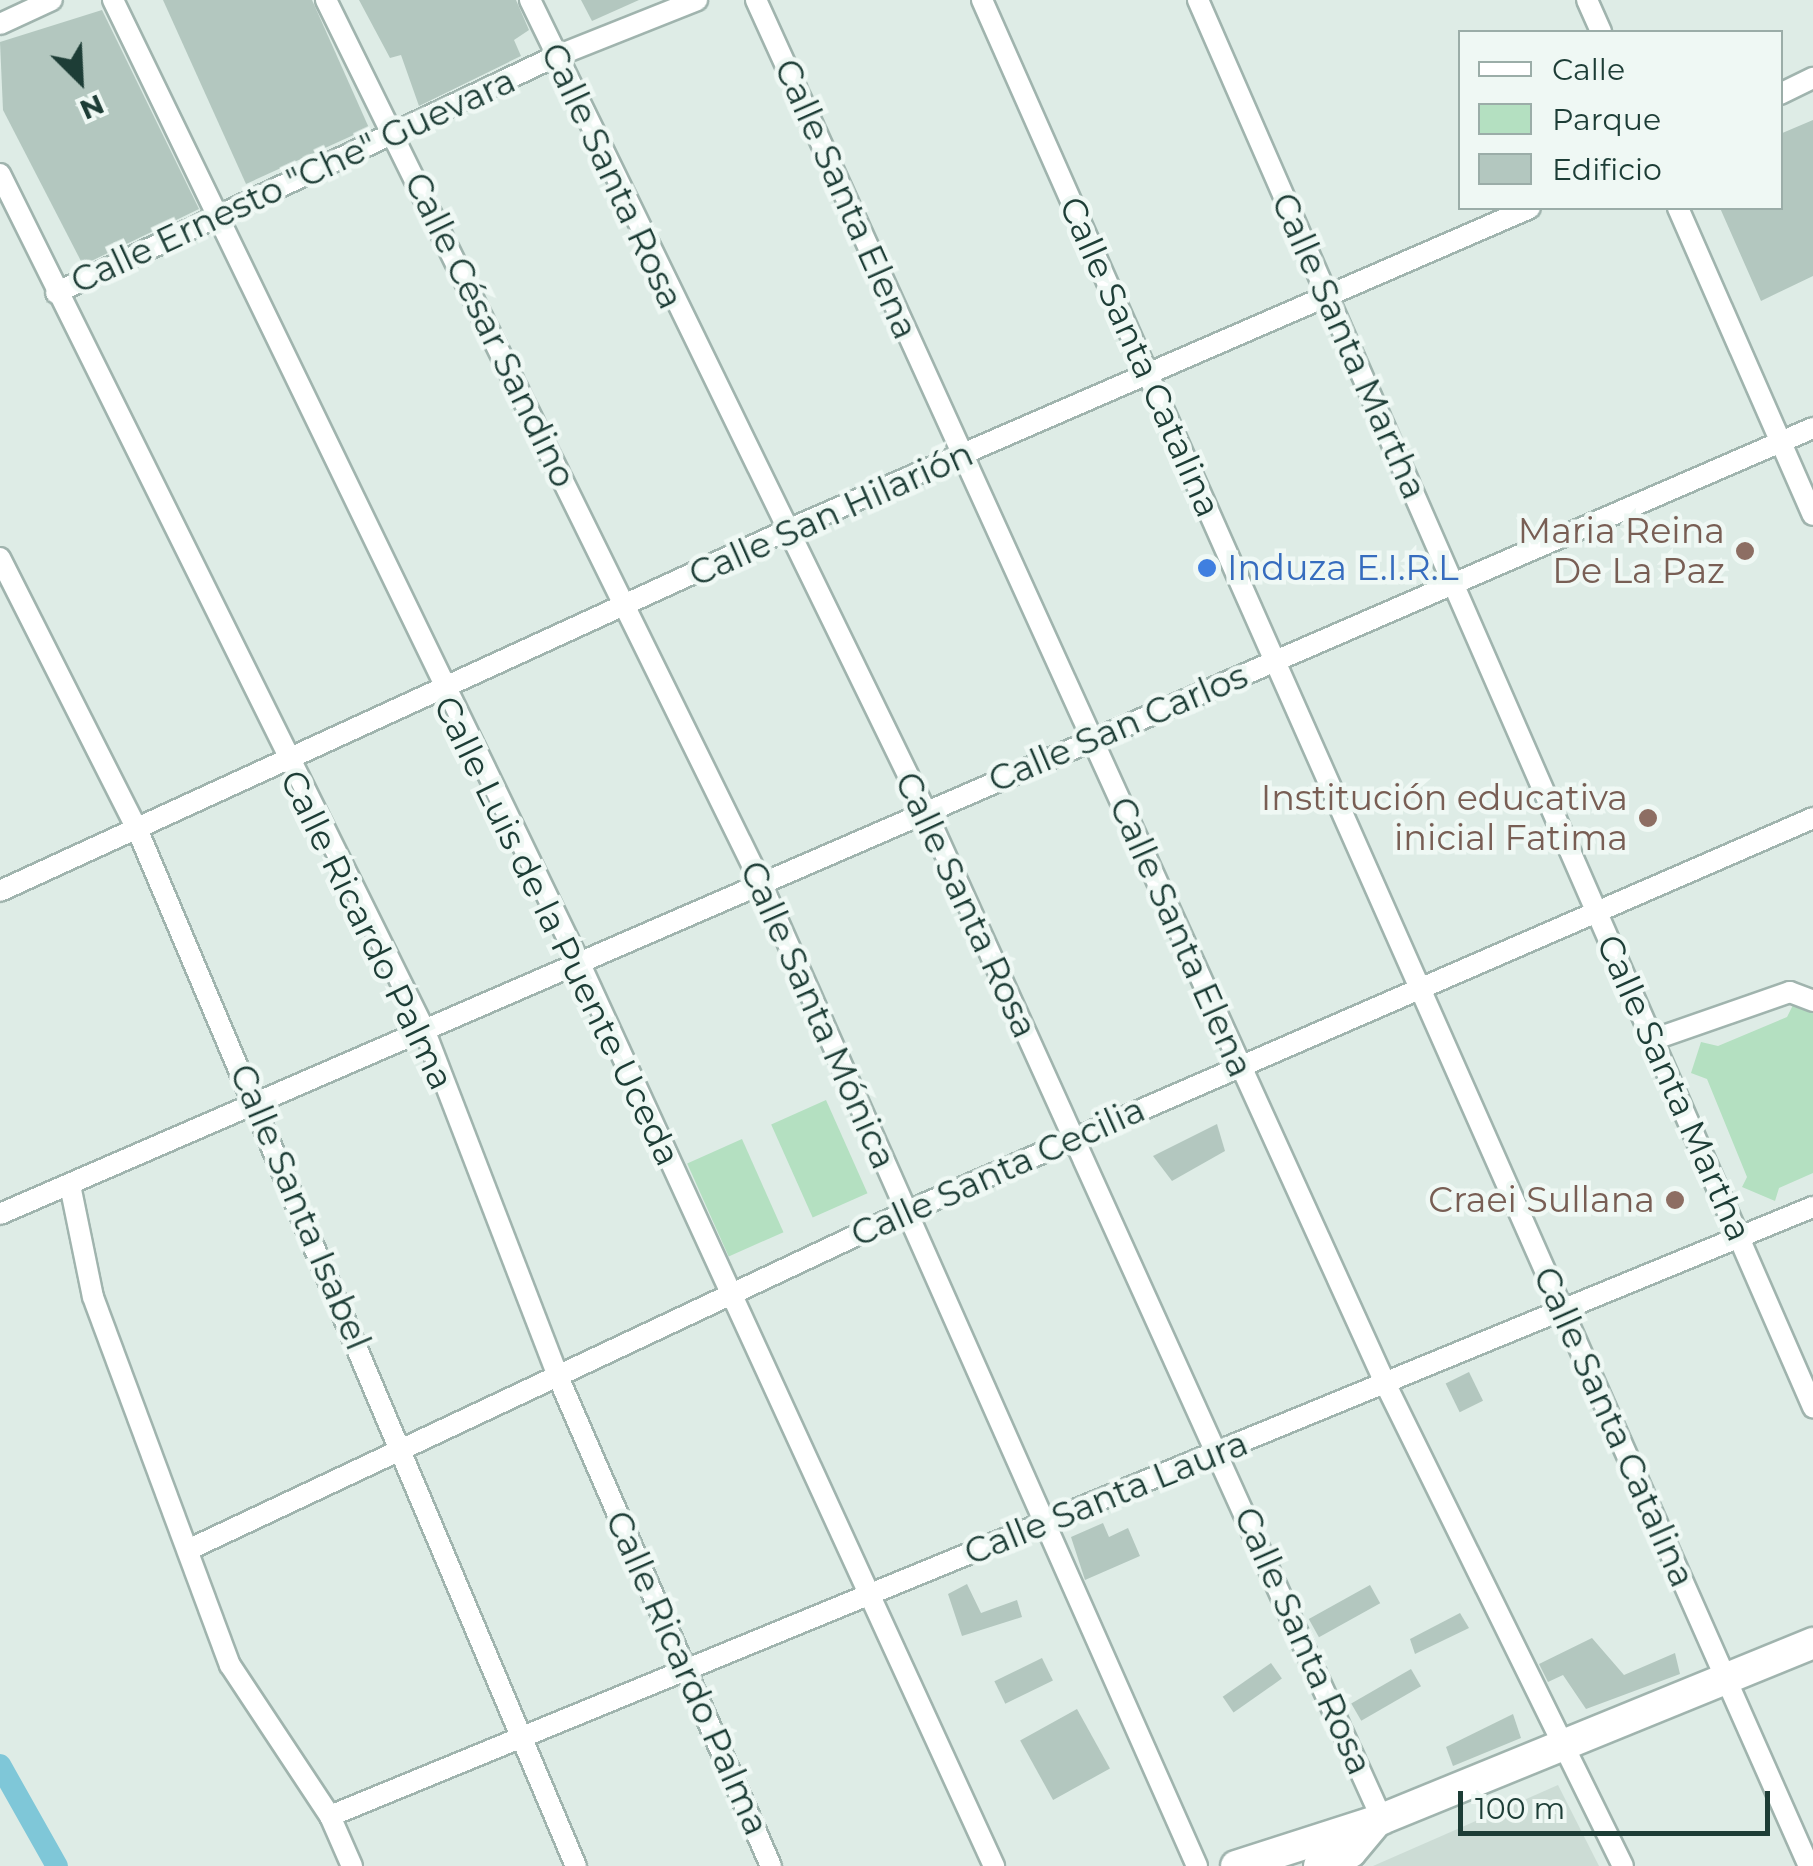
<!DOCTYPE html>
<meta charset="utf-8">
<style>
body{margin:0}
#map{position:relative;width:1813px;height:1866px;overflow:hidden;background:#deece6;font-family:Montserrat,sans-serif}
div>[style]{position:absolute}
.built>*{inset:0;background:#ccdcd5}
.green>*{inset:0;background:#b4e0c1;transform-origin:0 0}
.canal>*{height:22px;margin:-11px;padding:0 11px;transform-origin:11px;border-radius:11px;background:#7fc7d8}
.building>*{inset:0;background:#b3c7bf;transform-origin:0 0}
.roads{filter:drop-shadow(2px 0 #a0b4ae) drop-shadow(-2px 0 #a0b4ae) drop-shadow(0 2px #a0b4ae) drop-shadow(0 -2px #a0b4ae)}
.street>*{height:20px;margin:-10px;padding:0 10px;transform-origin:10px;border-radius:10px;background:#fff}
.secondary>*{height:30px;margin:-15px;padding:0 15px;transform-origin:15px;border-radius:15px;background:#fff}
.dots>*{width:28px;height:28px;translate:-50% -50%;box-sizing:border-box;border:5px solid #eff8f4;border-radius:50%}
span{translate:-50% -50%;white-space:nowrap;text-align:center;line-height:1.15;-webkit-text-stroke:9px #eff8f4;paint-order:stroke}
.street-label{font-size:35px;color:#1d3d36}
.education-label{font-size:35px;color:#785e54}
.right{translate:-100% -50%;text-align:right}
.shop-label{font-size:35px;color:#366cbe}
.left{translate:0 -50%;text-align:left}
.legend{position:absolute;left:1458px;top:30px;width:325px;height:180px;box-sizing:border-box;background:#eff8f4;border:2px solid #9bada8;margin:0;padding:12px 18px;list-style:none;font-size:30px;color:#1d3d36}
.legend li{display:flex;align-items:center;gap:20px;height:50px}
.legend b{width:50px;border:2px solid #9bada8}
.north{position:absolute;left:30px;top:30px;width:100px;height:100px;-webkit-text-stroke:8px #eff8f4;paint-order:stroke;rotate:156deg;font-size:28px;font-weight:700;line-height:40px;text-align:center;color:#1d3d36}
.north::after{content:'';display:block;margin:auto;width:35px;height:45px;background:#1d3d36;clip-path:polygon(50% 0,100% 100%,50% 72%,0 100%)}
.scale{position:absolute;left:1458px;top:1791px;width:312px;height:45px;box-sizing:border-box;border:5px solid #1d3d36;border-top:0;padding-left:12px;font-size:30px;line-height:35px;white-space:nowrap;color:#1d3d36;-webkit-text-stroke:8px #eff8f4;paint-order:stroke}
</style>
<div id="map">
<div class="built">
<div style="clip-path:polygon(1558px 1785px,1599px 1866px,1373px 1866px)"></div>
</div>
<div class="green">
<div style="clip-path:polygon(1793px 1005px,1813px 1011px,1813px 1173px,1779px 1188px,1775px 1201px,1742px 1187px,1747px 1177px,1707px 1079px,1691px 1073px,1701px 1042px,1718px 1046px,1787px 1017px)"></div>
<div style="left:826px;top:1100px;width:102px;height:60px;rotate:66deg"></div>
<div style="left:742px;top:1139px;width:102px;height:60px;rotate:66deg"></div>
</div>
<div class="canal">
<div style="left:0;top:1765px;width:116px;rotate:60.6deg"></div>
</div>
<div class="building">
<div style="clip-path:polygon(163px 0,312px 0,369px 128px,246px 184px)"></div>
<div style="clip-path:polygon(359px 0,516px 0,529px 30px,514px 40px,521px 56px,419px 106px,401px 55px,390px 58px)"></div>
<div style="clip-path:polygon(581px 0,639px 0,592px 21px)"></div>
<div style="clip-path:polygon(102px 10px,199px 209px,83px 265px,3px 110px,0 42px)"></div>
<div style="clip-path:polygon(1813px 120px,1813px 276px,1761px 301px,1720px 208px,1780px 208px,1780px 134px)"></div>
<div style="clip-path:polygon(1217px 1124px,1225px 1151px,1172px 1181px,1153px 1156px)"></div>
<div style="left:1469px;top:1372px;width:32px;height:26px;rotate:64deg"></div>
<div style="clip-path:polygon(1103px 1523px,1109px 1537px,1128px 1528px,1140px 1556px,1085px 1580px,1071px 1537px)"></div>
<div style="clip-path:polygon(967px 1584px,981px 1613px,1017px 1600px,1022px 1617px,962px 1636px,948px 1594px)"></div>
<div style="left:1370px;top:1585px;width:21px;height:70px;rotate:61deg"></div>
<div style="clip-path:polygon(1460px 1613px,1469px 1628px,1415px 1654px,1410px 1639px)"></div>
<div style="clip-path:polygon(1592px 1638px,1624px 1675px,1675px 1653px,1680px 1674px,1586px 1709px,1563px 1675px,1548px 1682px,1539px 1664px)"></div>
<div style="left:1042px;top:1658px;width:25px;height:53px;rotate:64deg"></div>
<div style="left:1271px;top:1663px;width:19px;height:59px;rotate:55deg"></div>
<div style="left:1411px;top:1669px;width:20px;height:69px;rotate:60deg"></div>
<div style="left:1077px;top:1709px;width:68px;height:65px;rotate:61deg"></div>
<div style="clip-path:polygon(1513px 1714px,1521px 1738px,1453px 1766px,1446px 1747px)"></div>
</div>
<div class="roads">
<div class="street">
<div style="left:113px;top:0;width:1069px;rotate:64.15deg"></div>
<div style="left:579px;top:962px;width:995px;rotate:65.34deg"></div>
<div style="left:326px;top:0;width:984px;rotate:63.77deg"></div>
<div style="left:761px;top:883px;width:1075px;rotate:66.08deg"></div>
<div style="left:530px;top:0;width:903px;rotate:64deg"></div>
<div style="left:926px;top:812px;width:1105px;rotate:65.64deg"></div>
<div style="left:756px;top:0;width:1519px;rotate:65.54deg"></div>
<div style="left:1385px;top:1383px;width:538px;rotate:63.77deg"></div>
<div style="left:982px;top:0;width:2041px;rotate:66.1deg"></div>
<div style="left:1198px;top:0;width:1536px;rotate:66.39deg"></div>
<div style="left:1587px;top:0;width:35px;rotate:66deg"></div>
<div style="left:0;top:24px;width:57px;rotate:-24.8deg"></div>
<div style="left:1780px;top:94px;width:37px;rotate:-26deg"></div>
<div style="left:0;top:174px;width:954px;rotate:63.62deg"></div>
<div style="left:424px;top:1029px;width:375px;rotate:68.9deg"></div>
<div style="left:559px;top:1379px;width:531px;rotate:66.48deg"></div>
<div style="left:1678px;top:208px;width:335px;rotate:66.3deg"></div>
<div style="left:56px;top:293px;width:551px;rotate:-25.36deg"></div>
<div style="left:554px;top:57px;width:154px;rotate:-21.7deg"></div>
<div style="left:0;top:558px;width:304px;rotate:63.2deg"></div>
<div style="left:137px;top:829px;width:1126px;rotate:67.06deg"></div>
<div style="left:0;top:891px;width:861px;rotate:-24.63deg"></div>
<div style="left:783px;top:532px;width:814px;rotate:-23.45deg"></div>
<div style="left:1652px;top:1040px;width:146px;rotate:-19.2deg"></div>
<div style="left:1790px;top:992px;width:25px;rotate:21deg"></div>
<div style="left:70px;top:1185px;width:114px;rotate:78.4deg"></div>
<div style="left:93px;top:1297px;width:393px;rotate:69.6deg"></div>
<div style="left:230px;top:1665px;width:181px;rotate:56.5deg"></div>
<div style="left:330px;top:1816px;width:55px;rotate:66.3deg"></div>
<div style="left:0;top:1214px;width:1976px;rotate:-23.44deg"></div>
<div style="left:192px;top:1548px;width:789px;rotate:-25.2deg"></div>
<div style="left:906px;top:1212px;width:989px;rotate:-23.48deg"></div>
<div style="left:330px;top:1816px;width:1603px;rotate:-22.33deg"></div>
</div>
<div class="secondary">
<div style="left:1236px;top:1866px;width:153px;rotate:-17.8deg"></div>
<div style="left:1382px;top:1819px;width:466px;rotate:-22.2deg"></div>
<div style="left:1319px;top:1866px;width:35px;rotate:-24deg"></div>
<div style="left:1351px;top:1852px;width:40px;rotate:-50deg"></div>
</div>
</div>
<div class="dots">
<div style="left:1745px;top:551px;background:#8d6e63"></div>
<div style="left:1207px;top:568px;background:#3f7fe0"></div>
<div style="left:1648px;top:818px;background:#8d6e63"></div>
<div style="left:1675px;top:1200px;background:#8d6e63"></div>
</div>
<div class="street-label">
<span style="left:612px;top:176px;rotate:65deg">Calle Santa Rosa</span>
<span style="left:293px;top:181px;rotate:-25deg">Calle Ernesto "Che" Guevara</span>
<span style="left:846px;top:199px;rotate:66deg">Calle Santa Elena</span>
<span style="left:490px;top:330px;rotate:64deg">Calle César Sandino</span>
<span style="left:1349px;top:346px;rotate:66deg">Calle Santa Martha</span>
<span style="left:1140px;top:357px;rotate:66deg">Calle Santa Catalina</span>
<span style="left:831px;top:514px;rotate:-24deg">Calle San Hilarión</span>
<span style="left:1118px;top:728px;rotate:-23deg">Calle San Carlos</span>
<span style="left:966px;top:905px;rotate:65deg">Calle Santa Rosa</span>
<span style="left:367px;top:930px;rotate:64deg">Calle Ricardo Palma</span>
<span style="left:557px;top:931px;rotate:64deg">Calle Luis de la Puente Uceda</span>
<span style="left:1181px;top:937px;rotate:66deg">Calle Santa Elena</span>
<span style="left:818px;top:1015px;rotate:66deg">Calle Santa Mónica</span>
<span style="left:1674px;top:1088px;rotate:66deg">Calle Santa Martha</span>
<span style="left:998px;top:1172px;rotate:-24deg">Calle Santa Cecilia</span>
<span style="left:300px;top:1207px;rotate:67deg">Calle Santa Isabel</span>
<span style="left:1614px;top:1427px;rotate:66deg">Calle Santa Catalina</span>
<span style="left:1106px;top:1498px;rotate:-22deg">Calle Santa Laura</span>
<span style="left:1303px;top:1641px;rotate:66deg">Calle Santa Rosa</span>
<span style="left:687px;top:1673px;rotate:66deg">Calle Ricardo Palma</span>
</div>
<div class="education-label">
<span class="right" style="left:1725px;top:551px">Maria Reina<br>De La Paz</span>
<span class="right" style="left:1628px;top:818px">Institución educativa<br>inicial Fatima</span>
<span class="right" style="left:1655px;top:1200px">Craei Sullana</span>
</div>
<div class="shop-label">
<span class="left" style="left:1227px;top:568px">Induza E.I.R.L</span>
</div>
<ul class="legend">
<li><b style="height:12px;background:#fff"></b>Calle</li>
<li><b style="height:28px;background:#b4e0c1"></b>Parque</li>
<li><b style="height:28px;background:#b3c7bf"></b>Edificio</li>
</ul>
<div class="north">N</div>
<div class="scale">100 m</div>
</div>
